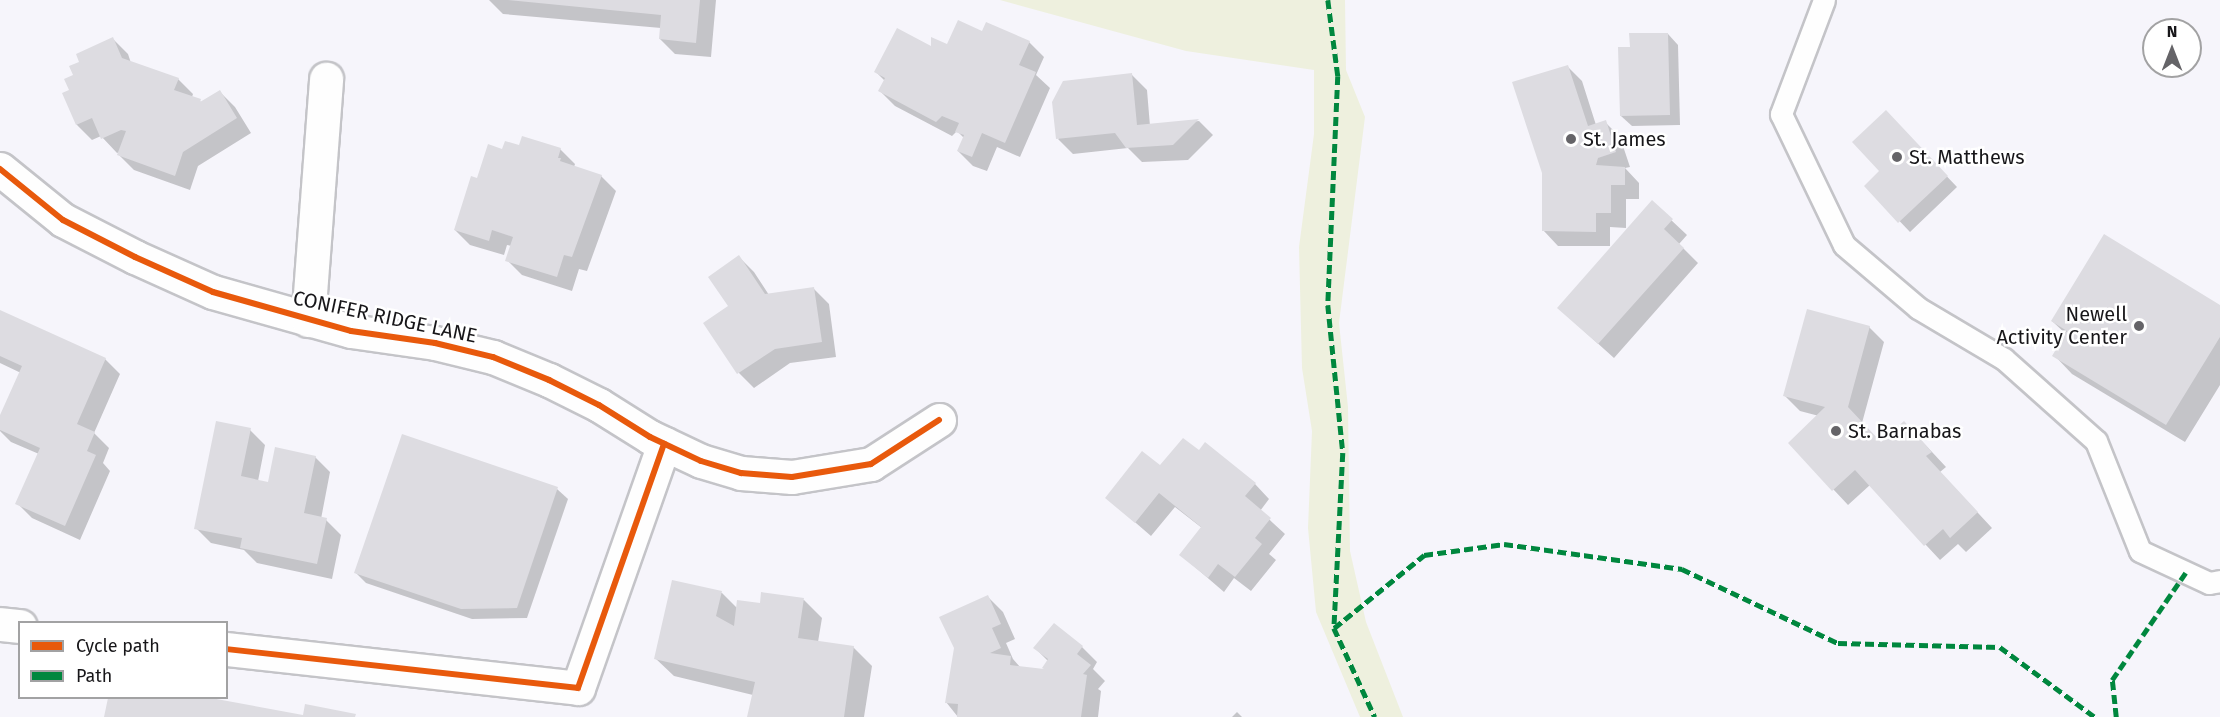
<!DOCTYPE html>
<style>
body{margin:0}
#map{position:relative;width:2220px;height:717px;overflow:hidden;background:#f6f5fb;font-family:"Fira Sans",sans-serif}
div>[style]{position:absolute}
.green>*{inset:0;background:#eef0de}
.shadow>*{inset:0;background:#0003}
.building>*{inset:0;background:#dddce1}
.roads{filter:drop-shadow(2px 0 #c4c4c8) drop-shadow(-2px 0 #c4c4c8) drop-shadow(0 2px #c4c4c8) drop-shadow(0 -2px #c4c4c8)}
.lane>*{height:21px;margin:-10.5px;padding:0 10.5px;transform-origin:10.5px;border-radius:10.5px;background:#fefefe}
.street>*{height:33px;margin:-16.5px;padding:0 16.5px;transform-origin:16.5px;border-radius:16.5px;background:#fefefe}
.quiet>*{height:4.5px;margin-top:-2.25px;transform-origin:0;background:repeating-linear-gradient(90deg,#00873e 0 9px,transparent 0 13.5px)}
.cycleway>*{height:6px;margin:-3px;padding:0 3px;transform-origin:3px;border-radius:3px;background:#e8590c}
.dots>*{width:16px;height:16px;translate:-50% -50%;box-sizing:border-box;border:3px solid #fff;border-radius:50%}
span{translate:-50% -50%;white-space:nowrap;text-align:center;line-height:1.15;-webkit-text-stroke:5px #fff;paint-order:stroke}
.poi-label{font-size:20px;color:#171619}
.left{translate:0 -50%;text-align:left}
.right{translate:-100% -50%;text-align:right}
.street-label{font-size:20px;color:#171619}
.legend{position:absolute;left:18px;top:621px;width:210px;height:78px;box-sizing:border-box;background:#fff;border:2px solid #a2a2a3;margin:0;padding:8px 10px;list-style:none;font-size:18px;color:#171619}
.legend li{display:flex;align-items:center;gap:12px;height:30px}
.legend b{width:30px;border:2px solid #a2a2a3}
.north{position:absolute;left:2142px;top:18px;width:60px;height:60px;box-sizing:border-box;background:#fff;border:2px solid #a2a2a3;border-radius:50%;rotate:0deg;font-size:16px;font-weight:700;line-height:24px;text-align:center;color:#171619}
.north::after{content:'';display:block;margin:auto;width:21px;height:27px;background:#656468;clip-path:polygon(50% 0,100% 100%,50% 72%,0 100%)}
</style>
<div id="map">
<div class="green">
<div style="clip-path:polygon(1000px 0,1345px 0,1346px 70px,1365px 117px,1339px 323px,1348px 407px,1350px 551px,1366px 622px,1403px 717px,1360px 717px,1316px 612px,1308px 528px,1312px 431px,1302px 368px,1299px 247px,1314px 134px,1314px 70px,1186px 51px)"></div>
</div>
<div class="shadow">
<div style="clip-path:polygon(489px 0,716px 0,711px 57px,675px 54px,660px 39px,661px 28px,503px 14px)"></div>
<div style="clip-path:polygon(982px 33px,1029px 42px,1044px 57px,1036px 75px,1050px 88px,1020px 157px,997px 147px,987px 171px,973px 166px,958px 151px,964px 138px,957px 131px,952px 136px,895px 106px,880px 91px,885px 81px,876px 72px,932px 48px,948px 46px)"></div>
<div style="clip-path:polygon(1668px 34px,1678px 45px,1680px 125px,1632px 126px,1621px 116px,1632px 49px)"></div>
<div style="clip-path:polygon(113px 39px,128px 54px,131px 63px,178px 79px,193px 94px,192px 97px,203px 103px,220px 92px,235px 107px,251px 133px,198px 166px,190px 190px,134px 170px,119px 155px,120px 152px,117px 153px,101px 136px,92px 140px,77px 125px,64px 93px,71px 90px,81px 62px)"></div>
<div style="clip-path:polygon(1567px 66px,1582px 81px,1596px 125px,1605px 122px,1620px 137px,1630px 167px,1625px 168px,1639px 183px,1639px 199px,1626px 199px,1626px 228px,1610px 227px,1610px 246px,1558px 246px,1543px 230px)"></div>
<div style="clip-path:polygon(1132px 75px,1147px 90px,1150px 126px,1199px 121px,1213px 135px,1188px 160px,1142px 162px,1128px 148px,1073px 154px,1058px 139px)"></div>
<div style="clip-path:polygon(1896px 123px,1957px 187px,1910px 232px,1866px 186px,1881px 171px)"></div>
<div style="clip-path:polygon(520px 147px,560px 149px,575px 164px,574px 167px,601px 176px,616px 191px,587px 271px,579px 269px,572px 291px,522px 275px,507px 260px,512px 246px,507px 245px,504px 255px,470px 245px,455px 230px,478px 180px,503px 150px)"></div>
<div style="clip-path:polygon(1652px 202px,1687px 235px,1679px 244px,1698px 263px,1614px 358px,1574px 322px)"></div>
<div style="clip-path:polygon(739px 257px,754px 272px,769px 295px,814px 289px,829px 304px,836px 357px,790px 363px,754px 388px,739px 373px)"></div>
<div style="clip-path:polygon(2220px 307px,2220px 385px,2185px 442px,2072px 374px,2054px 355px,2067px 335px,2052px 321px)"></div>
<div style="clip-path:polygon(0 312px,105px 359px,120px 374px,94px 433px,109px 448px,103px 463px,110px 471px,80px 540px,32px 518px,17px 503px,39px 454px,11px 442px,0 431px,0 418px,21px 373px,0 363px)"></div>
<div style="clip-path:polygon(1869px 327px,1884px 342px,1862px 423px,1881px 443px,1919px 438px,1946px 467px,1940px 472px,1992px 528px,1966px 552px,1958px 544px,1940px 560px,1870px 485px,1848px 505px,1790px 443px,1819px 416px,1800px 411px,1785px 396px)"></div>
<div style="clip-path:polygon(250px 430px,265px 445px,258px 481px,269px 484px,315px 457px,330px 472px,321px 519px,326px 520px,341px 535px,332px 579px,257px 563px,244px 550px,211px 543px,196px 528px)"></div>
<div style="clip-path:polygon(1199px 452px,1255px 484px,1269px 499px,1260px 511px,1285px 534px,1269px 554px,1276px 560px,1251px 591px,1234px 578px,1224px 592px,1181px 555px,1202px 528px,1175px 507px,1151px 536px,1107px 498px,1160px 468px)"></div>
<div style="clip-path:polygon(557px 489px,568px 499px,527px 618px,472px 619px,366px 583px,356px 573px)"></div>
<div style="clip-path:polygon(673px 581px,722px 593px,738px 609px,804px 600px,822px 618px,818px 642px,853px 647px,872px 666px,864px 717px,748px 717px,753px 695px,674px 676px,655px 658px)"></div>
<div style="clip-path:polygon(988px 597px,1003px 612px,1015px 639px,1006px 643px,1013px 659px,1021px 668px,1047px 671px,1048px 661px,1035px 648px,1082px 647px,1097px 662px,1093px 669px,1105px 681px,1098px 689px,1101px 691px,1098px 717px,958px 717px,946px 702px)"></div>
<div style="clip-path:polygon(109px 698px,207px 698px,304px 717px,356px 717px,106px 717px)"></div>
<div style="clip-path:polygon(1237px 712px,1242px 717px,1232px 717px)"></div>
</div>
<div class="building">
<div style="clip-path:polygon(508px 0,700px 0,696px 43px,659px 39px,661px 15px)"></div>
<div style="clip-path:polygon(958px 20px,982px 31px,986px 22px,1030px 41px,1019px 65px,1036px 72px,1005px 143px,982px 133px,972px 157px,957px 151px,964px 135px,955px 132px,959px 123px,942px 116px,936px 122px,878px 91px,885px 78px,874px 72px,897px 28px,931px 46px,931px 37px,947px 44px)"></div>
<div style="clip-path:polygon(1629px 33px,1668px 33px,1670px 115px,1620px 116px,1618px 47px,1630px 47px)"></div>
<div style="clip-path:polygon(113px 37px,122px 58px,179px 78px,174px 90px,201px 99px,200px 102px,220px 90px,237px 118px,183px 152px,175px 176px,117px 155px,126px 131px,121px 130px,101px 139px,92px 118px,76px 125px,62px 93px,69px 90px,64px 79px,73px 75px,69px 66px,79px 62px,76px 54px)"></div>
<div style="clip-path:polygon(1568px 65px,1588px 126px,1606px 120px,1616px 152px,1598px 158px,1596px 165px,1625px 167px,1625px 185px,1611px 185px,1611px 213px,1596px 213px,1596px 232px,1542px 231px,1542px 173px,1512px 82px)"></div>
<div style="clip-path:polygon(1132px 73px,1137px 125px,1199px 119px,1173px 145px,1126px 148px,1115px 133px,1056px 139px,1052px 102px,1063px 81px)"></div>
<div style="clip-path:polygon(1886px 110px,1948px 176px,1898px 223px,1864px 186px,1879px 171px,1852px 142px)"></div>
<div style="clip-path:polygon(522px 136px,561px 148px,558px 158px,561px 158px,560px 161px,602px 175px,572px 257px,564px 255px,557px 277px,505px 261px,513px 237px,492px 230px,489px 241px,454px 230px,471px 176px,477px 178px,488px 144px,502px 149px,505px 141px,519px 145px)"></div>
<div style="clip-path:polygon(1652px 200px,1673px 219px,1664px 229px,1684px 248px,1598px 344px,1557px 308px)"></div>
<div style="clip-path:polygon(2104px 234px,2220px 305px,2220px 337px,2166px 425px,2052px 356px,2067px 331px,2051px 321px)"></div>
<div style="clip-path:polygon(739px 255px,765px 294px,814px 287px,822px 342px,775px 349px,737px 374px,703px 323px,728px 306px,708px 277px)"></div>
<div style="clip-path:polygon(1807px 309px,1870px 326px,1848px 407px,1881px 442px,1904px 421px,1932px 452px,1926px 456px,1978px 512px,1950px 538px,1943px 529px,1924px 546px,1855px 470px,1832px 491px,1788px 443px,1825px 407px,1783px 396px)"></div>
<div style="clip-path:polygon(0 310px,106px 358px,77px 424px,95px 432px,87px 451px,96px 455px,65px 526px,15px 504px,40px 448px,0 430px,0 415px,22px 366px,0 356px)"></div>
<div style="clip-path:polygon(216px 421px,251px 428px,241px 476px,268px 482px,275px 447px,316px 456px,304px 513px,327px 518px,317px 564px,240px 548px,242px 538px,194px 529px)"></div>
<div style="clip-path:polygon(402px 434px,558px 487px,517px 608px,461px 609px,354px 573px)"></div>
<div style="clip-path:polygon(1183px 438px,1199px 450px,1205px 442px,1256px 483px,1245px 496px,1271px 518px,1255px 538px,1262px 544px,1235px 577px,1218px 564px,1208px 578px,1179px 555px,1201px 527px,1159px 493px,1135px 523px,1105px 498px,1142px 451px,1160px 465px)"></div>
<div style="clip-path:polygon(672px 580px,722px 591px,716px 616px,734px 626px,737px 600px,760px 603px,761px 592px,804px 598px,798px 638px,854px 646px,844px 717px,747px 717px,755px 682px,654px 659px)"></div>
<div style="clip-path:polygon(988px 595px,1001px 624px,992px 628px,1001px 648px,990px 653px,1011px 656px,1010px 665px,1044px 669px,1042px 668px,1048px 659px,1033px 648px,1054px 623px,1083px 646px,1077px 654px,1091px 665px,1083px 674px,1087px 675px,1081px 717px,957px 717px,958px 704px,945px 703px,954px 648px,939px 617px)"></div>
<div style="clip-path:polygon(108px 698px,211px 698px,303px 715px,305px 704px,356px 714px,355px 717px,104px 717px)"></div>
</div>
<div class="roads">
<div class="lane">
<div style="left:1824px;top:0;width:122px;rotate:110.7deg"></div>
<div style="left:1781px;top:114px;width:145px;rotate:64.3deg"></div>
<div style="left:1844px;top:245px;width:97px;rotate:40.4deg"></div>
<div style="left:1918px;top:308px;width:100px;rotate:30.7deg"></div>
<div style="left:2004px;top:359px;width:123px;rotate:41.7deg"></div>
<div style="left:2096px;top:441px;width:118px;rotate:68.2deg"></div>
<div style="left:2140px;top:551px;width:76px;rotate:24.9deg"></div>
<div style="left:2209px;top:583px;width:11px;rotate:-10deg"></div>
</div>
<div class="street">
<div style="left:0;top:169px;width:81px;rotate:39deg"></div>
<div style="left:63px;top:220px;width:81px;rotate:27.2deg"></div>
<div style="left:135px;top:257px;width:85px;rotate:24.2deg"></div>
<div style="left:213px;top:292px;width:143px;rotate:15.8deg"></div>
<div style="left:351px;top:331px;width:85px;rotate:8.1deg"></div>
<div style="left:435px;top:343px;width:60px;rotate:13.6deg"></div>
<div style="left:493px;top:357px;width:61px;rotate:22.3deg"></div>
<div style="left:549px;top:380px;width:56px;rotate:26.6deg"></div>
<div style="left:599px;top:405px;width:60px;rotate:32.1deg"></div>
<div style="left:650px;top:437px;width:56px;rotate:25.2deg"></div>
<div style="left:701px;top:461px;width:42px;rotate:16.7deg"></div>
<div style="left:741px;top:473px;width:51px;rotate:4.5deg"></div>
<div style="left:792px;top:477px;width:80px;rotate:-9.3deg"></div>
<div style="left:871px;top:464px;width:81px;rotate:-32.9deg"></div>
<div style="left:308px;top:320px;width:242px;rotate:-85.7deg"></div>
<div style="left:0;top:624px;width:20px;rotate:6deg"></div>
<div style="left:226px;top:649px;width:354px;rotate:6.3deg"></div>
<div style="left:578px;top:688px;width:259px;rotate:-70.6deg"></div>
</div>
</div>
<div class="quiet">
<div style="left:1328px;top:0;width:77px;rotate:82.5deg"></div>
<div style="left:1338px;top:76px;width:229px;rotate:92.5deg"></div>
<div style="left:1328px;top:305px;width:149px;rotate:84.2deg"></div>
<div style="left:1343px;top:453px;width:175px;rotate:92.9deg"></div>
<div style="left:1334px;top:628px;width:98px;rotate:65.3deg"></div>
<div style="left:1334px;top:628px;width:116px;rotate:-39deg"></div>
<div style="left:1424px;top:555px;width:81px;rotate:-7.8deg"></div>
<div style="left:1504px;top:544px;width:180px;rotate:8deg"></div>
<div style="left:1682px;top:569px;width:173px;rotate:25.4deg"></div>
<div style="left:1838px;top:643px;width:162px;rotate:1.4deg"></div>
<div style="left:2000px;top:647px;width:118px;rotate:36.4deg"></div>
<div style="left:2116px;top:717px;width:37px;rotate:-96deg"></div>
<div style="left:2112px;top:680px;width:131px;rotate:-55.6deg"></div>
</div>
<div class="cycleway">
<div style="left:0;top:169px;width:81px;rotate:39deg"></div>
<div style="left:63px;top:220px;width:81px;rotate:27.2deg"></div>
<div style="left:135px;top:257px;width:85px;rotate:24.2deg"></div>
<div style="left:213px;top:292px;width:143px;rotate:15.8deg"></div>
<div style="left:351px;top:331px;width:85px;rotate:8.1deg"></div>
<div style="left:435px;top:343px;width:60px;rotate:13.6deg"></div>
<div style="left:493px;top:357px;width:61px;rotate:22.3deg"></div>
<div style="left:549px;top:380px;width:56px;rotate:26.6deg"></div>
<div style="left:599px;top:405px;width:60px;rotate:32.1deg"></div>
<div style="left:650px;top:437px;width:56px;rotate:25.2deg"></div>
<div style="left:701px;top:461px;width:42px;rotate:16.7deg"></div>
<div style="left:741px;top:473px;width:51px;rotate:4.5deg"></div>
<div style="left:792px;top:477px;width:80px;rotate:-9.3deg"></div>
<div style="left:871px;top:464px;width:81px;rotate:-32.9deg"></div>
<div style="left:226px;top:649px;width:354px;rotate:6.3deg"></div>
<div style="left:578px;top:688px;width:259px;rotate:-70.6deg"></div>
</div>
<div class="dots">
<div style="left:1571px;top:139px;background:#656468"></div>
<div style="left:1897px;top:157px;background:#656468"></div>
<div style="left:2139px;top:326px;background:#656468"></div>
<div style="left:1836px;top:431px;background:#656468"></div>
</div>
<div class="poi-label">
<span class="left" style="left:1583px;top:139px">St. James</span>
<span class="left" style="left:1909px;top:157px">St. Matthews</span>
<span class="right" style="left:2127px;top:326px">Newell<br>Activity Center</span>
<span class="left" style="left:1848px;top:431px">St. Barnabas</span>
</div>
<div class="street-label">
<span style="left:385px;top:317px;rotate:12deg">CONIFER RIDGE LANE</span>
</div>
<ul class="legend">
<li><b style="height:8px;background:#e8590c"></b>Cycle path</li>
<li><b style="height:8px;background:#00873e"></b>Path</li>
</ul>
<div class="north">N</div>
</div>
